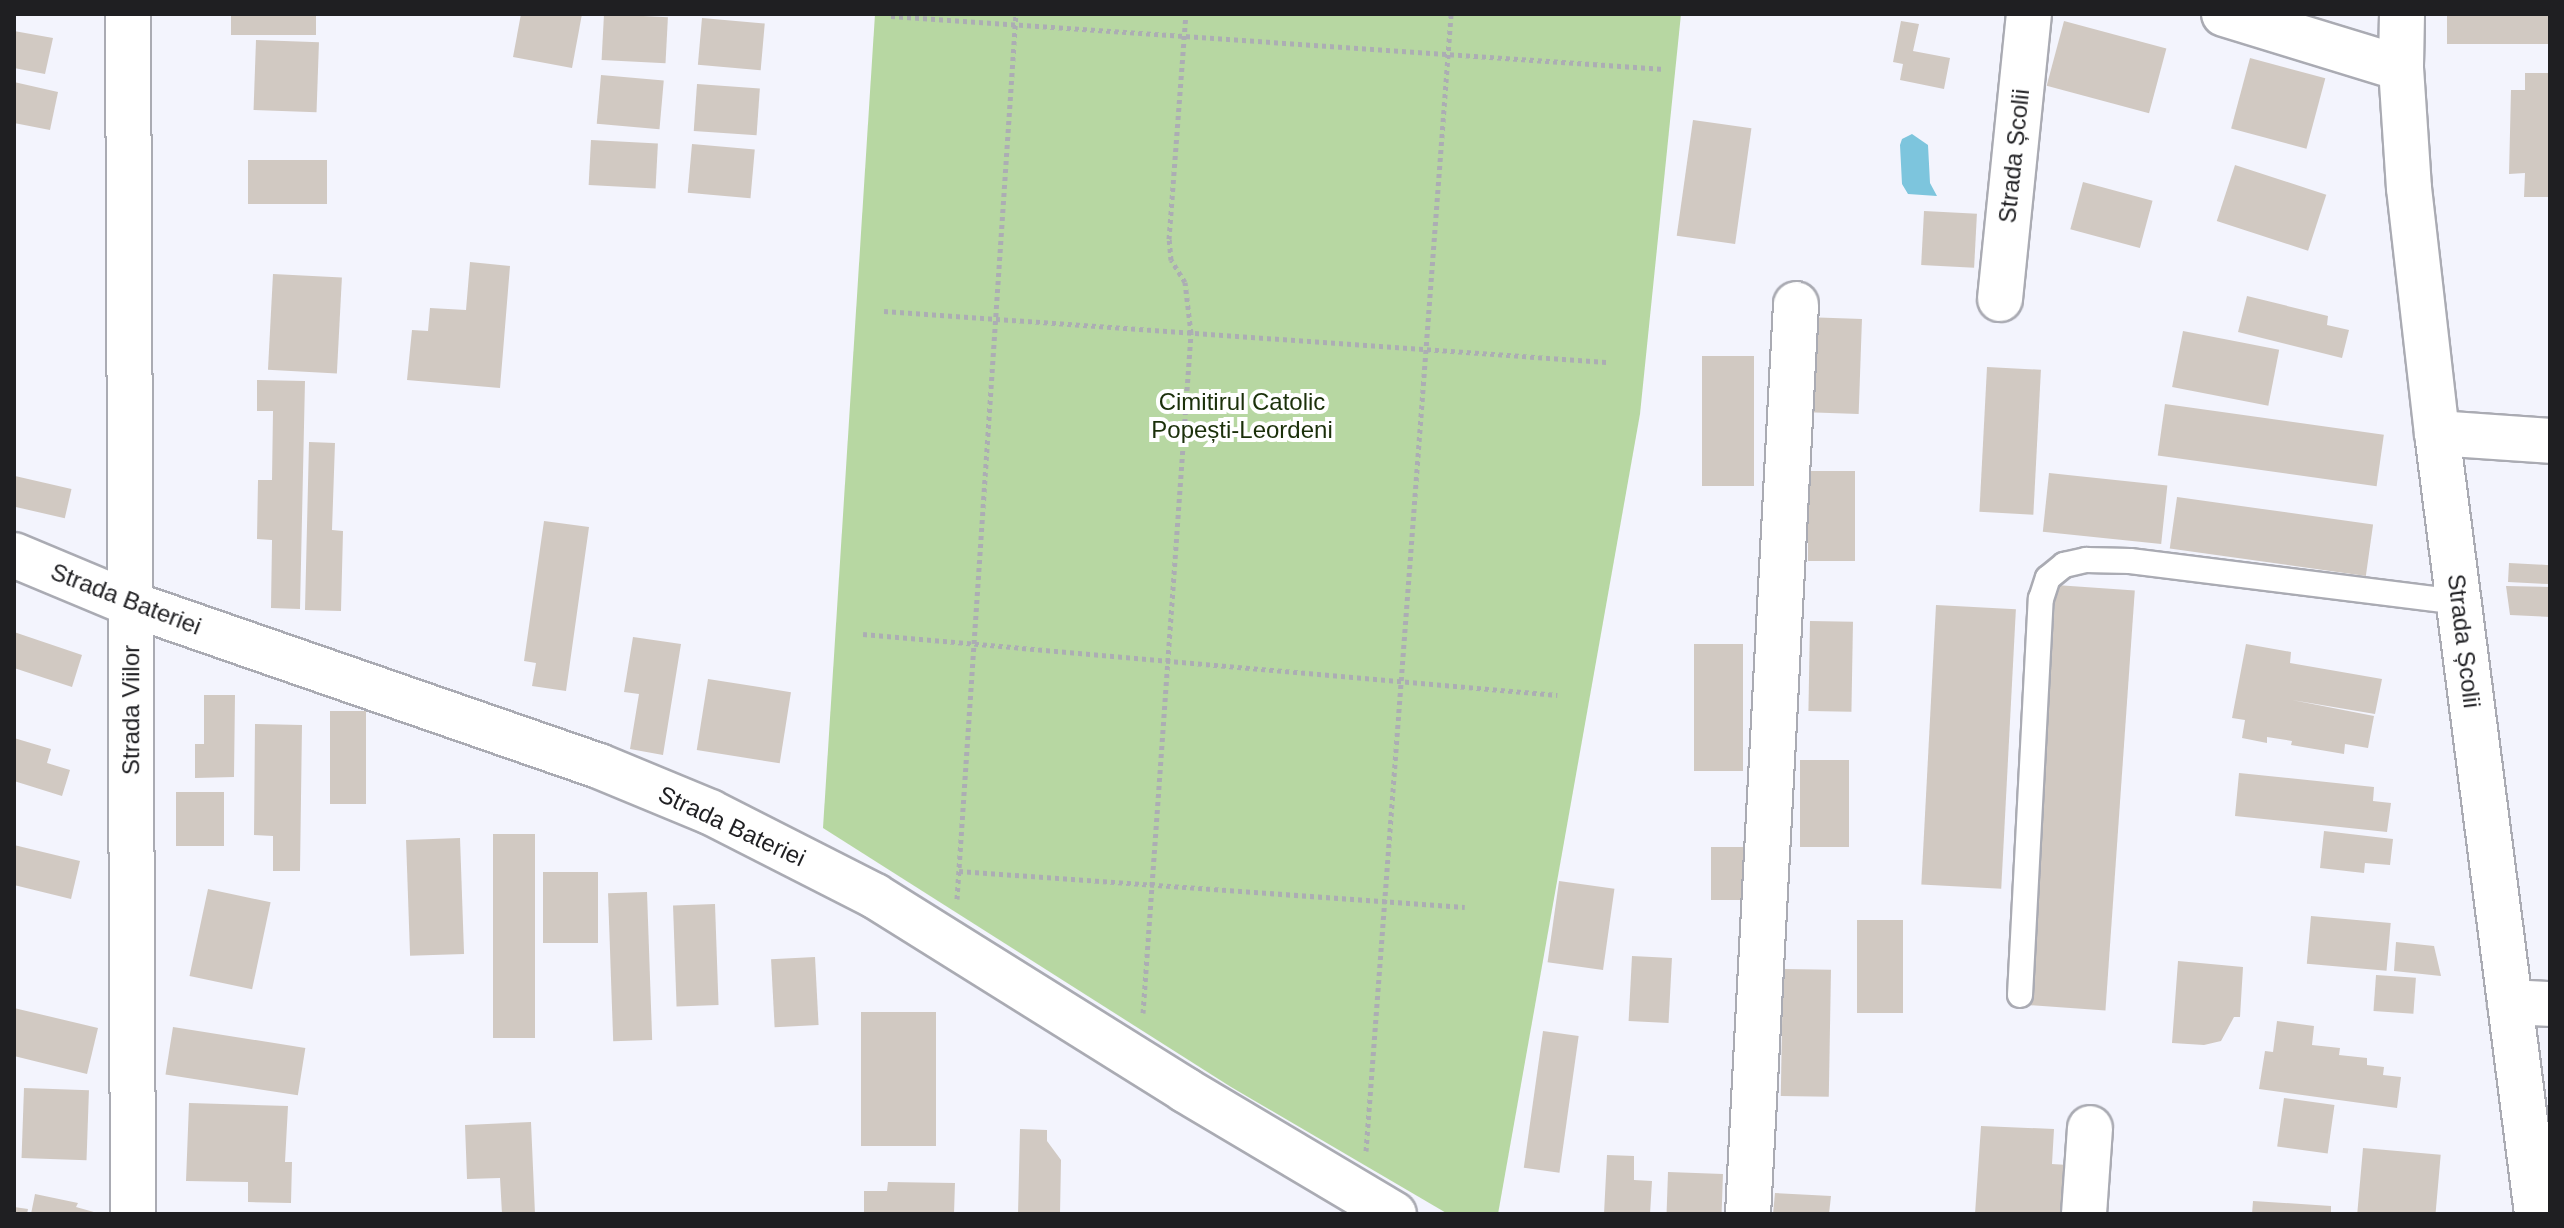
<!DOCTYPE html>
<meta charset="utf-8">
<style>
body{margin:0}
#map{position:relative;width:2564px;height:1228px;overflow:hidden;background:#f3f4fd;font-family:Arial,sans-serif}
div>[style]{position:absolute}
.green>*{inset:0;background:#b7d7a2}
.water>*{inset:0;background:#7dc5dd}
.building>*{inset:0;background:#d1c9c2;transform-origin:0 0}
.path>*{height:5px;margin-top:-2.5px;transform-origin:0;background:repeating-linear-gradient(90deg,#acadb4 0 4px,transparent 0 8px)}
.roads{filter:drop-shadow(2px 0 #aaabb3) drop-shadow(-2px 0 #aaabb3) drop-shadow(0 2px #aaabb3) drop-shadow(0 -2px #aaabb3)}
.service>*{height:24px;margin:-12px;padding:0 12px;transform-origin:12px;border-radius:12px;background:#fff}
.minor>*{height:44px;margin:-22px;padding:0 22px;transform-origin:22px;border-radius:22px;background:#fff}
.tertiary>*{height:44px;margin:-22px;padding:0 22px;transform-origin:22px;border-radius:22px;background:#fff}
span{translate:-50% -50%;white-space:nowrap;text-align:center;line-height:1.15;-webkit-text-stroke:8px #fff;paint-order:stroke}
.street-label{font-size:24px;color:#1f1f22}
.park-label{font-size:24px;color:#1b300a}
.frame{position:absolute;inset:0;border:16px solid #1f1f22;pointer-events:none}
</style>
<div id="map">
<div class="green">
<div style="clip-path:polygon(875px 14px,1681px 14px,1640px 414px,1498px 1214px,1448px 1214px,1231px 1087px,823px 828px)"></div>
</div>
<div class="water">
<div style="clip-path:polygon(1912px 134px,1928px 145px,1930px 183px,1937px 196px,1908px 194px,1902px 184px,1900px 145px,1902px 139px)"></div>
</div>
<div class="building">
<div style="left:231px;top:14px;width:85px;height:21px"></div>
<div style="clip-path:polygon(521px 14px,582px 14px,572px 68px,513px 57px)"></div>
<div style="left:604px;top:14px;width:64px;height:46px;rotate:3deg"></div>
<div style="left:2447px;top:14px;width:103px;height:30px"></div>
<div style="left:702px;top:18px;width:63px;height:47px;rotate:5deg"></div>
<div style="clip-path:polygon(1901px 21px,1919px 24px,1913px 51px,1950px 58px,1944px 89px,1900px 80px,1903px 64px,1893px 62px)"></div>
<div style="left:2064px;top:21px;width:106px;height:67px;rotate:15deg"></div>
<div style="clip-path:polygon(14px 31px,53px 38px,45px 74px,14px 68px)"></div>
<div style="left:256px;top:40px;width:63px;height:70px;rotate:2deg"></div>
<div style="left:2250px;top:58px;width:78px;height:73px;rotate:15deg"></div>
<div style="clip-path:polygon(2525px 73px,2550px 73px,2550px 197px,2524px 197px,2525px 173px,2509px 174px,2511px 90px,2525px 90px)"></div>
<div style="left:601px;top:75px;width:63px;height:49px;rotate:5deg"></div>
<div style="clip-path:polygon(14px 82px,58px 92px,50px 130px,14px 123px)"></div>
<div style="left:697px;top:84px;width:63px;height:47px;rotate:4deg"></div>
<div style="left:1693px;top:120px;width:59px;height:117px;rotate:8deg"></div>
<div style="left:591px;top:140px;width:67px;height:45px;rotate:3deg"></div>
<div style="left:692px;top:144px;width:63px;height:49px;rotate:5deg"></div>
<div style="left:327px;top:160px;width:44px;height:79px;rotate:90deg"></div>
<div style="left:2235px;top:165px;width:96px;height:59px;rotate:18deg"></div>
<div style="left:2083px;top:182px;width:72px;height:49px;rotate:15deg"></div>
<div style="left:1924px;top:211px;width:53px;height:54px;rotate:3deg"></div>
<div style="clip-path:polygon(470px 262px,510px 266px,500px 388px,407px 380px,412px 330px,428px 331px,430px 308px,466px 310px)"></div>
<div style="left:273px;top:274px;width:69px;height:96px;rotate:3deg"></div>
<div style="clip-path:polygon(2247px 296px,2328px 316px,2327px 325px,2349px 330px,2342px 358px,2238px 332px)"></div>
<div style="left:1804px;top:317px;width:58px;height:95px;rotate:2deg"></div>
<div style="left:2183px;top:331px;width:98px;height:57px;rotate:11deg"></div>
<div style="left:1754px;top:356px;width:130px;height:52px;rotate:90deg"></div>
<div style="left:1987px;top:367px;width:54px;height:145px;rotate:3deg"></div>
<div style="clip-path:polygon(257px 380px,305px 381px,300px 609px,271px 608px,272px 540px,257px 539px,258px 480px,272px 480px,273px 411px,257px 411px)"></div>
<div style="left:2165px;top:404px;width:221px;height:52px;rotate:8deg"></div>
<div style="clip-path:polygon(309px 442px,335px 443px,332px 530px,343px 531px,341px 611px,305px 610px)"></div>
<div style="left:1808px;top:471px;width:47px;height:90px"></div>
<div style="left:2049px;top:473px;width:119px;height:59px;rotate:6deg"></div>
<div style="left:15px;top:476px;width:58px;height:30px;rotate:13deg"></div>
<div style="left:2177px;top:497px;width:198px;height:52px;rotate:8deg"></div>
<div style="clip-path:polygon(544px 521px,589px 527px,566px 691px,532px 686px,536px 663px,524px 661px)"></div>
<div style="left:2509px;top:563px;width:41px;height:19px;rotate:3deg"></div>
<div style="left:2056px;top:585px;width:79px;height:421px;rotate:4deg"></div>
<div style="clip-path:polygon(2506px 586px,2550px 587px,2550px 617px,2510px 615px)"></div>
<div style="left:1936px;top:605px;width:80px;height:280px;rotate:3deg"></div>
<div style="left:1810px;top:621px;width:43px;height:90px;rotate:1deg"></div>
<div style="clip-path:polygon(14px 632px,82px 655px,72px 687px,14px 668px)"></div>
<div style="clip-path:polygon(633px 637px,681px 644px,663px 755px,630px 749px,639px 694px,624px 692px)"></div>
<div style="left:1694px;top:644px;width:49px;height:127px"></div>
<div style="clip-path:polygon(2246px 644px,2291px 652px,2290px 663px,2382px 679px,2375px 714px,2292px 700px,2374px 716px,2368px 748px,2345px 744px,2344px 754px,2291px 745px,2292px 741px,2267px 737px,2267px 743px,2242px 738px,2245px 720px,2232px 718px)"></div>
<div style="left:708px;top:679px;width:84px;height:72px;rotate:9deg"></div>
<div style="clip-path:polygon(204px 695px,235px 695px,234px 777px,195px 778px,195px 744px,204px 744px)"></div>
<div style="left:330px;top:711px;width:36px;height:93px"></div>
<div style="clip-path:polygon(255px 724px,302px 725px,300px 871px,273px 871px,273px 836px,254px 835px)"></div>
<div style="clip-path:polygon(14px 738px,51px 749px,47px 763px,70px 770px,62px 796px,14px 781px)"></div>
<div style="left:1800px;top:760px;width:49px;height:87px"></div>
<div style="clip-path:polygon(2239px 773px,2374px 787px,2373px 801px,2391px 803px,2387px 832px,2235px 816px)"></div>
<div style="left:224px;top:792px;width:54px;height:48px;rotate:90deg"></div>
<div style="clip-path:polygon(2324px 831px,2393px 839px,2390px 865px,2365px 863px,2364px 873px,2320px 868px)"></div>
<div style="left:493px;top:834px;width:42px;height:204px"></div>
<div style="left:460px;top:838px;width:116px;height:54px;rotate:88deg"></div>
<div style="clip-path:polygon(14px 845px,80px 861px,71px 899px,14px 885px)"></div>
<div style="left:1711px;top:847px;width:33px;height:53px"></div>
<div style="left:598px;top:872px;width:71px;height:55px;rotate:90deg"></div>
<div style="left:1559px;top:881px;width:56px;height:82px;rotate:8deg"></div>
<div style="left:208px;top:889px;width:64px;height:89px;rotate:12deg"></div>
<div style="left:647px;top:892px;width:148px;height:39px;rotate:88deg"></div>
<div style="left:715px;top:904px;width:101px;height:42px;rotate:88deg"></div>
<div style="left:2311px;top:916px;width:80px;height:48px;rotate:5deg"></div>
<div style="left:1903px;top:920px;width:93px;height:46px;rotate:90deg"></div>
<div style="clip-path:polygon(2396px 942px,2434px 946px,2441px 976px,2394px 971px)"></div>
<div style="left:1632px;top:956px;width:40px;height:65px;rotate:3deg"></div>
<div style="left:815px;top:957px;width:68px;height:44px;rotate:87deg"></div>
<div style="clip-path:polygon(2178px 961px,2243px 967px,2240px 1017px,2234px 1017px,2221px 1041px,2204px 1045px,2172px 1043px)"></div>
<div style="left:1783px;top:969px;width:48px;height:127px;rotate:1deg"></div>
<div style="left:2376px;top:975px;width:40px;height:36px;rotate:4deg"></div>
<div style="clip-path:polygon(14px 1008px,98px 1028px,87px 1074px,14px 1056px)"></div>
<div style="left:861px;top:1012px;width:75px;height:134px"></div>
<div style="clip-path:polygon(2277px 1021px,2314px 1026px,2312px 1045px,2340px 1048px,2339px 1055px,2367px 1058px,2367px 1065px,2384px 1067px,2383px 1075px,2401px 1077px,2397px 1108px,2259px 1089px,2265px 1051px,2273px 1052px)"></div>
<div style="left:173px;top:1027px;width:134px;height:48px;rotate:9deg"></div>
<div style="left:1543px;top:1031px;width:36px;height:138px;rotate:8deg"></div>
<div style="left:24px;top:1088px;width:65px;height:70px;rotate:2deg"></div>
<div style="left:2284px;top:1098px;width:51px;height:49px;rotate:8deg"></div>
<div style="clip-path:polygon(189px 1103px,288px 1106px,285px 1162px,292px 1162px,291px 1203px,248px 1202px,248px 1182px,186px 1181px)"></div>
<div style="clip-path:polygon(531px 1122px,535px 1214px,502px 1214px,500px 1178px,467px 1179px,465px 1125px)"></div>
<div style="clip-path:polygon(1981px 1126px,2054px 1129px,2052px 1164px,2068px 1165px,2064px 1214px,1975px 1214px)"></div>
<div style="clip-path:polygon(1020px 1129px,1047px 1130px,1047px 1141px,1061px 1160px,1060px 1214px,1018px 1214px)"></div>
<div style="left:2363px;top:1148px;width:78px;height:66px;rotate:5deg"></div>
<div style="clip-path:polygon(1607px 1155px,1634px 1156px,1634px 1180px,1652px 1181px,1650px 1214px,1604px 1214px)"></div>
<div style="left:1668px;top:1172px;width:55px;height:42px;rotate:2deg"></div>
<div style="clip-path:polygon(888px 1182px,955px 1183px,954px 1214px,864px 1214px,864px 1191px,887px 1191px)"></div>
<div style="clip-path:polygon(1775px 1193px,1831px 1196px,1829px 1214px,1773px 1214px)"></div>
<div style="clip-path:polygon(35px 1194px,78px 1203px,76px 1207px,101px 1214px,31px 1214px)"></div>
<div style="clip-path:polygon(2253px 1201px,2331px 1206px,2331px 1214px,2252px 1214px)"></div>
<div style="clip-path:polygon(14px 1207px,28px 1209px,27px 1214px,14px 1214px)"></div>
</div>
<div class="path">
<div style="left:891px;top:16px;width:775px;rotate:3.92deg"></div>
<div style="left:884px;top:311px;width:724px;rotate:4.04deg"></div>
<div style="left:863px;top:634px;width:697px;rotate:5.02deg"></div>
<div style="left:959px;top:871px;width:507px;rotate:4.07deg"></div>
<div style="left:957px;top:899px;width:887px;rotate:-86.19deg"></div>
<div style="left:1143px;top:1013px;width:682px;rotate:-85.96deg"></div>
<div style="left:1191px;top:333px;width:51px;rotate:-96.7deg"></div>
<div style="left:1185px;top:282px;width:26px;rotate:-122deg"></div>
<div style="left:1171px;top:260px;width:21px;rotate:-95deg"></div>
<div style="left:1169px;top:239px;width:226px;rotate:-85.7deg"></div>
<div style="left:1366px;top:1151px;width:1140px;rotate:-85.72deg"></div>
</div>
<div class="roads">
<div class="service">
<div style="left:2020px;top:995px;width:397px;rotate:-87deg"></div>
<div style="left:2041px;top:599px;width:22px;rotate:-72deg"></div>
<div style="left:2048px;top:578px;width:21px;rotate:-39deg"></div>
<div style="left:2064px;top:565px;width:23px;rotate:-13deg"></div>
<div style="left:2086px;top:560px;width:44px;rotate:1.3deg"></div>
<div style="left:2130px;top:561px;width:332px;rotate:7.1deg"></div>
</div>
<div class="minor">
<div style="left:128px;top:14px;width:1200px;rotate:89.76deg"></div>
<div style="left:2224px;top:14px;width:185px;rotate:17deg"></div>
<div style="left:2000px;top:299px;width:286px;rotate:-84.2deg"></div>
<div style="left:2437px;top:433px;width:113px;rotate:4deg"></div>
<div style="left:14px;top:555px;width:127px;rotate:22.7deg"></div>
<div style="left:131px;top:604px;width:495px;rotate:19.1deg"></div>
<div style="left:599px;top:766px;width:120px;rotate:22.5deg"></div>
<div style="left:710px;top:812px;width:185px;rotate:27deg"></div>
<div style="left:875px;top:896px;width:366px;rotate:32deg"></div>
<div style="left:1185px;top:1090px;width:243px;rotate:30.7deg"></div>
<div style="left:2510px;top:1002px;width:40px;rotate:2.9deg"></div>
<div style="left:1748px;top:1214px;width:911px;rotate:-86.98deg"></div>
<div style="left:2084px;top:1214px;width:86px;rotate:-86deg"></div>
</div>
<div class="tertiary">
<div style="left:2402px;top:14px;width:54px;rotate:91.1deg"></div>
<div style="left:2401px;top:68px;width:120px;rotate:86.2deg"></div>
<div style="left:2409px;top:188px;width:247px;rotate:83.5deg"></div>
<div style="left:2437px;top:433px;width:787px;rotate:82.7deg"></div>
</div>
</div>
<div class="street-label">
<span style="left:2014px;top:156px;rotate:-84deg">Strada Școlii</span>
<span style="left:126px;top:599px;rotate:21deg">Strada Bateriei</span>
<span style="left:2464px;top:641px;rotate:83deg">Strada Școlii</span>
<span style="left:131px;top:710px;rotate:-90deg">Strada Viilor</span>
<span style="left:732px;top:826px;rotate:25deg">Strada Bateriei</span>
</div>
<div class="park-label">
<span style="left:1242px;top:416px">Cimitirul Catolic<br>Popești-Leordeni</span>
</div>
<div class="frame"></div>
</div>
